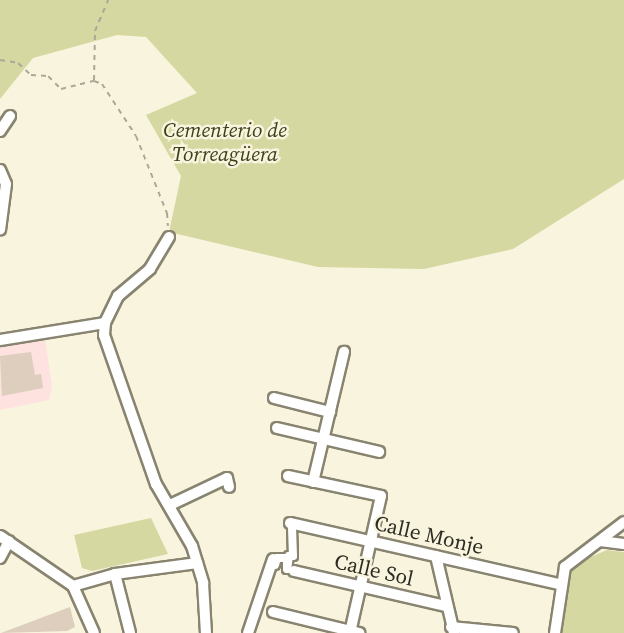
<!DOCTYPE html>
<meta charset="utf-8">
<style>
body{margin:0}
#map{position:relative;width:624px;height:633px;overflow:hidden;background:#f8f4de;font-family:"Source Serif 4",serif}
div>[style]{position:absolute}
.industrial>*{inset:0;background:#fde2df}
.green>*{inset:0;background:#d5d8a1}
.building>*{inset:0;background:#ddcebd}
.path>*{height:2px;margin-top:-1px;transform-origin:0;background:repeating-linear-gradient(90deg,#aba897 0 5px,transparent 0 10px)}
.roads{filter:drop-shadow(2px 0 #888470) drop-shadow(-2px 0 #888470) drop-shadow(0 2px #888470) drop-shadow(0 -2px #888470)}
.pedestrian>*{height:8px;margin:-4px;padding:0 4px;transform-origin:4px;border-radius:4px;background:#fff}
.minor>*{height:10px;margin:-5px;padding:0 5px;transform-origin:5px;border-radius:5px;background:#fff}
span{translate:-50% -50%;white-space:nowrap;text-align:center;line-height:1.15;-webkit-text-stroke:5px #f8f4de;paint-order:stroke}
.park-label{font-size:21px;color:#3d3f1b;font-style:italic}
.street-label{font-size:21px;color:#2d2b23}
</style>
<div id="map">
<div class="industrial">
<div style="clip-path:polygon(45px 339px,52px 387px,49px 400px,0 410px,0 346px)"></div>
</div>
<div class="green">
<div style="clip-path:polygon(0 0,624px 0,624px 179px,513px 249px,424px 269px,318px 267px,169px 232px,181px 176px,146px 115px,197px 93px,146px 37px,117px 35px,33px 58px,0 99px)"></div>
<div style="clip-path:polygon(151px 518px,168px 554px,92px 571px,82px 568px,74px 535px)"></div>
<div style="clip-path:polygon(607px 550px,624px 552px,624px 633px,560px 633px,566px 579px,575px 564px)"></div>
</div>
<div class="building">
<div style="clip-path:polygon(31px 352px,35px 375px,41px 374px,43px 388px,2px 396px,0 356px)"></div>
<div style="clip-path:polygon(70px 607px,75px 627px,67px 631px,1px 633px)"></div>
</div>
<div class="path">
<div style="left:0;top:60px;width:18px;rotate:9deg"></div>
<div style="left:18px;top:63px;width:18px;rotate:43deg"></div>
<div style="left:31px;top:75px;width:17px;rotate:3deg"></div>
<div style="left:48px;top:76px;width:18px;rotate:45deg"></div>
<div style="left:61px;top:89px;width:34px;rotate:-14deg"></div>
<div style="left:94px;top:81px;width:9px;rotate:21deg"></div>
<div style="left:102px;top:84px;width:62px;rotate:56.8deg"></div>
<div style="left:136px;top:136px;width:83px;rotate:68.1deg"></div>
<div style="left:167px;top:213px;width:13px;rotate:86deg"></div>
<div style="left:94px;top:80px;width:49px;rotate:-88.8deg"></div>
<div style="left:95px;top:31px;width:34px;rotate:-67deg"></div>
</div>
<div class="roads">
<div class="pedestrian">
<div style="left:275px;top:565px;width:7px;rotate:-74deg"></div>
<div style="left:277px;top:558px;width:10px"></div>
<div style="left:287px;top:558px;width:11px;rotate:90deg"></div>
<div style="left:287px;top:569px;width:13px;rotate:-81deg"></div>
<div style="left:289px;top:556px;width:4px"></div>
<div style="left:293px;top:556px;width:33px;rotate:-92deg"></div>
</div>
<div class="minor">
<div style="left:0;top:131px;width:18px;rotate:-56deg"></div>
<div style="left:0;top:170px;width:15px;rotate:67deg"></div>
<div style="left:6px;top:184px;width:46px;rotate:97.4deg"></div>
<div style="left:169px;top:237px;width:37px;rotate:121deg"></div>
<div style="left:150px;top:269px;width:42px;rotate:139.8deg"></div>
<div style="left:118px;top:296px;width:30px;rotate:116deg"></div>
<div style="left:105px;top:323px;width:12px;rotate:95deg"></div>
<div style="left:104px;top:335px;width:158px;rotate:70.8deg"></div>
<div style="left:156px;top:484px;width:72px;rotate:59.9deg"></div>
<div style="left:192px;top:546px;width:39px;rotate:73deg"></div>
<div style="left:203px;top:583px;width:50px;rotate:86.6deg"></div>
<div style="left:0;top:340px;width:106px;rotate:-9.2deg"></div>
<div style="left:274px;top:398px;width:58px;rotate:14deg"></div>
<div style="left:277px;top:428px;width:105px;rotate:13.2deg"></div>
<div style="left:288px;top:476px;width:95px;rotate:12.1deg"></div>
<div style="left:381px;top:496px;width:140px;rotate:102.8deg"></div>
<div style="left:313px;top:482px;width:134px;rotate:-76.6deg"></div>
<div style="left:170px;top:505px;width:63px;rotate:-25.3deg"></div>
<div style="left:227px;top:478px;width:9px;rotate:77deg"></div>
<div style="left:290px;top:523px;width:276px;rotate:12.8deg"></div>
<div style="left:0;top:536px;width:88px;rotate:34.4deg"></div>
<div style="left:73px;top:586px;width:44px;rotate:-15.9deg"></div>
<div style="left:115px;top:574px;width:83px;rotate:-7.6deg"></div>
<div style="left:600px;top:541px;width:24px;rotate:7deg"></div>
<div style="left:436px;top:556px;width:79px;rotate:76.8deg"></div>
<div style="left:0;top:558px;width:19px;rotate:-62deg"></div>
<div style="left:294px;top:571px;width:156px;rotate:13deg"></div>
<div style="left:115px;top:574px;width:61px;rotate:75.7deg"></div>
<div style="left:73px;top:586px;width:51px;rotate:65.9deg"></div>
<div style="left:273px;top:612px;width:89px;rotate:13.7deg"></div>
<div style="left:451px;top:627px;width:62px;rotate:5.5deg"></div>
<div style="left:248px;top:633px;width:78px;rotate:-71.3deg"></div>
<div style="left:555px;top:633px;width:67px;rotate:-81.4deg"></div>
<div style="left:565px;top:567px;width:74px;rotate:-37.3deg"></div>
</div>
</div>
<div class="park-label">
<span style="left:225px;top:142px">Cementerio de<br>Torreagüera</span>
</div>
<div class="street-label">
<span style="left:429px;top:535px;rotate:13deg">Calle Monje</span>
<span style="left:374px;top:570px;rotate:13deg">Calle Sol</span>
</div>
</div>
